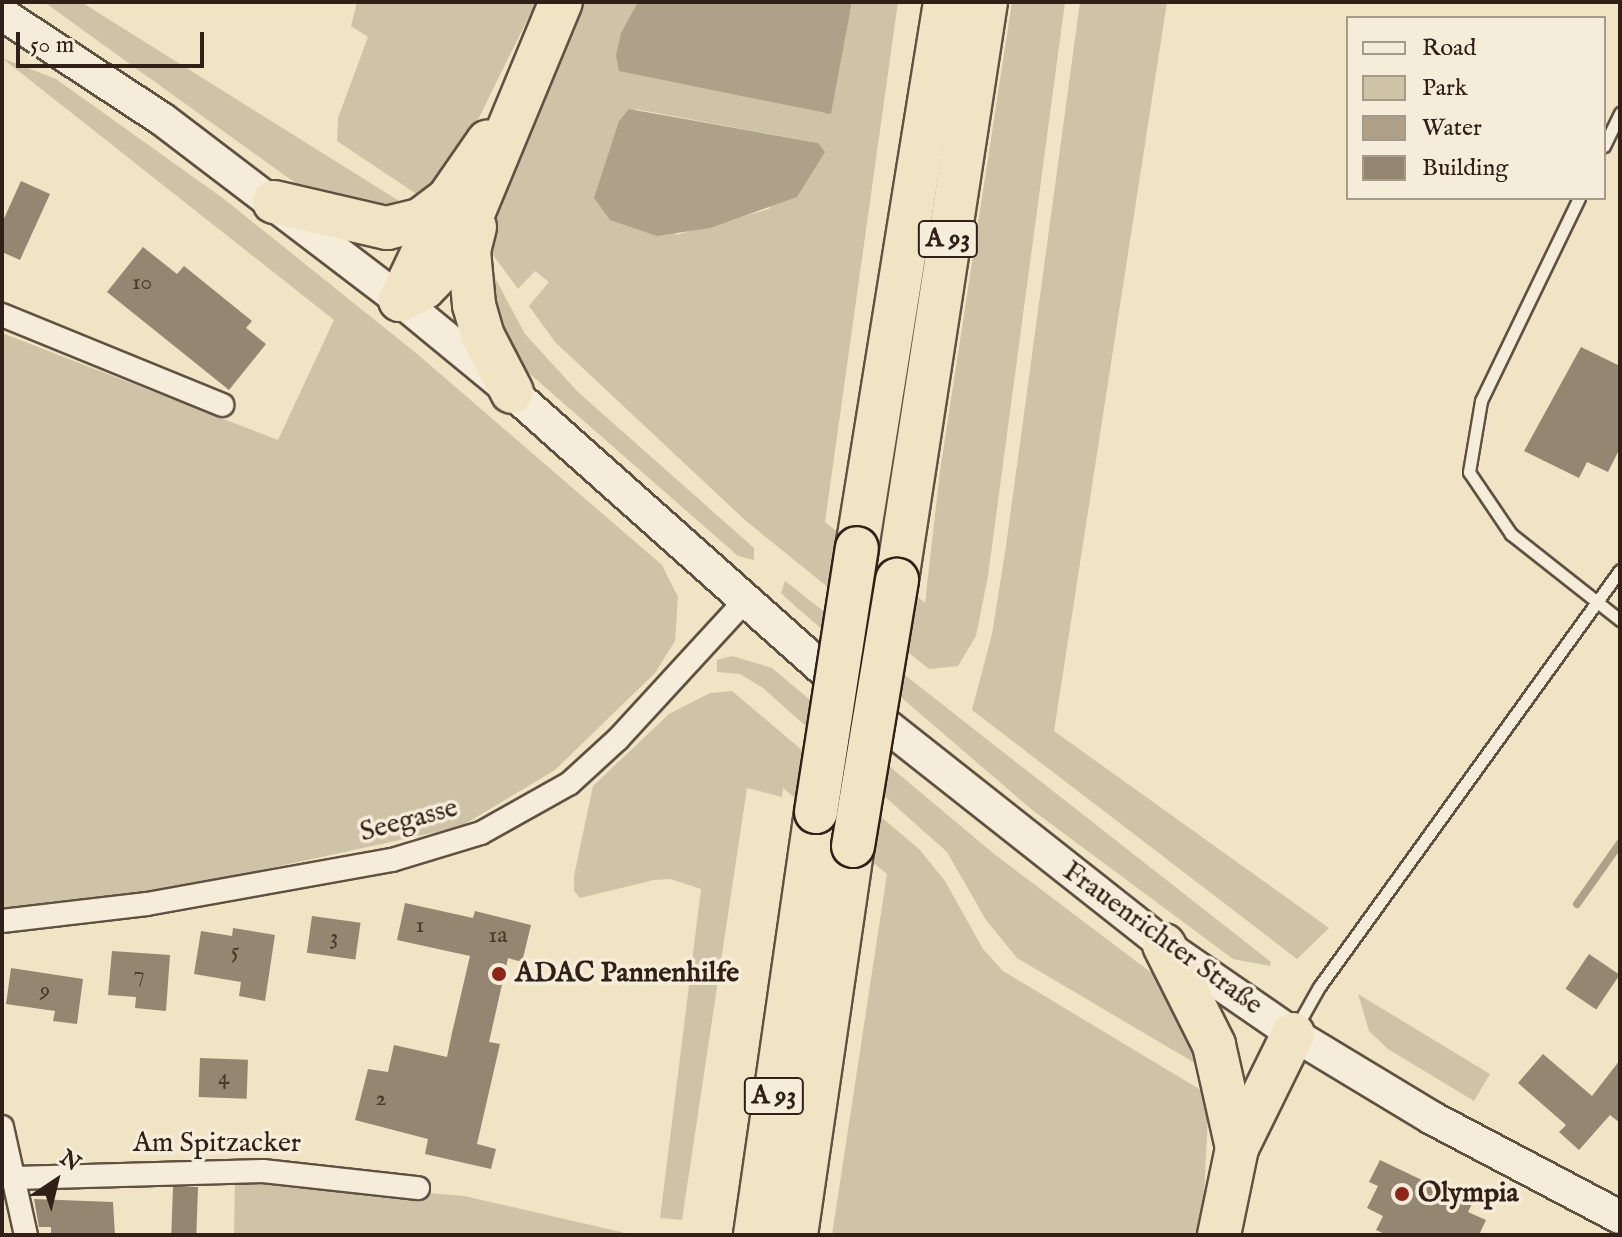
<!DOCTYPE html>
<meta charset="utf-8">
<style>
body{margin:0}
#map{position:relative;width:1622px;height:1237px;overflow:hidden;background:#f0e4c4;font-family:"IM FELL English",serif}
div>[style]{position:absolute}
.green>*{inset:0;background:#cfc3a7}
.water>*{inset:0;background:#afa189}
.stream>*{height:8px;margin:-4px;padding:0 4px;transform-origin:4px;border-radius:4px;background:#afa189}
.building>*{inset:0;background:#948671;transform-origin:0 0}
.roads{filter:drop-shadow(2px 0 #605142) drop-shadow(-2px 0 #605142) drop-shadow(0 2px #605142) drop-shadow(0 -2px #605142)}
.lane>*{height:11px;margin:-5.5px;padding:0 5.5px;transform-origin:5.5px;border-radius:5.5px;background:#f5edd9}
.street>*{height:22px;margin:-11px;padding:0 11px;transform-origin:11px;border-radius:11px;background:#f5edd9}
.secondary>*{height:32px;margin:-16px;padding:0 16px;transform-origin:16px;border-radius:16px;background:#f5edd9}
.highway>*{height:42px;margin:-21px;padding:0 21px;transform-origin:21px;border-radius:21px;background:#f0e4c4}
.bridges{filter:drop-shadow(2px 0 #302017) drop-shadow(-2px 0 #302017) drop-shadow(0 2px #302017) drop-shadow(0 -2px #302017)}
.highway-bridge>*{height:42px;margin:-21px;padding:0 21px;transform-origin:21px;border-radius:21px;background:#f0e4c4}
.dots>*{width:22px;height:22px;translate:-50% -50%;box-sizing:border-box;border:4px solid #f5edd9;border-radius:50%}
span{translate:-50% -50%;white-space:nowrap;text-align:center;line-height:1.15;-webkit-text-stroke:7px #f5edd9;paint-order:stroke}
.number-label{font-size:24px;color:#493a2e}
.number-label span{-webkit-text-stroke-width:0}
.shield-label span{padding:2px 6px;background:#f5edd9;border:2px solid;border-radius:6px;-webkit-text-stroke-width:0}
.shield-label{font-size:26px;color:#302017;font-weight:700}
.street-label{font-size:28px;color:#302017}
.poi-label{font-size:28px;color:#302017;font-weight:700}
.left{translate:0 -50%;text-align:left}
.frame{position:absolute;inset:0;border:4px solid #302017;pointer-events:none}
.legend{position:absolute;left:1346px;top:16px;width:260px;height:184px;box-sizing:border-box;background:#f5edd9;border:2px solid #a69b8b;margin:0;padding:10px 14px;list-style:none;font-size:24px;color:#302017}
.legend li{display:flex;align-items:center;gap:16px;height:40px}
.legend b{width:40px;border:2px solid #a69b8b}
.north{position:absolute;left:16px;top:1141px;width:80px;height:80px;-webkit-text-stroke:6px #f5edd9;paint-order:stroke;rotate:35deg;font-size:22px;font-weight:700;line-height:32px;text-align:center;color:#302017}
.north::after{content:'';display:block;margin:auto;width:28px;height:36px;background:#302017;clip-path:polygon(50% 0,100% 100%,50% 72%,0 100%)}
.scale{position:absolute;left:16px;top:32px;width:188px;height:36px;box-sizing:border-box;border:4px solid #302017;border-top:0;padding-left:10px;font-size:24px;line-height:28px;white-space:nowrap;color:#302017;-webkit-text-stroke:6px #f5edd9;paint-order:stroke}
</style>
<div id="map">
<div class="green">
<div style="clip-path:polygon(44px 2px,81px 2px,412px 209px,402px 214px,305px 190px)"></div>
<div style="clip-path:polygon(357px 2px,536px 2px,460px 156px,427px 201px,337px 141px,338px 118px,368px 37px,351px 26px)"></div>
<div style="clip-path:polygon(evenodd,584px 2px,638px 2px,616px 55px,831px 113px,852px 2px,898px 2px,825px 522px,925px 603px,940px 471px,1012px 2px,1065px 2px,988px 576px,976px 636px,958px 666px,929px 669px,746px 521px,555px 342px,529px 306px,549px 282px,535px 271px,518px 289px,485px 244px,493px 213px,584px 2px,635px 109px,818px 143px,769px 209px,676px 235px,635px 109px)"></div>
<div style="clip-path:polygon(1080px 2px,1167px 2px,1054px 731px,1329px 928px,1297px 959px,972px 710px,992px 634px,1006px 546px)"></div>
<div style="clip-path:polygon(2px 58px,56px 79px,224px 199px,416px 353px,662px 565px,678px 597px,675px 641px,655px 673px,555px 770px,460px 827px,2px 926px,2px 333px,278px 440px,334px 320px)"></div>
<div style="clip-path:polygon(487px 263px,525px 334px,578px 392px,754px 548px,754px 560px,738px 556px,522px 367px,498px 329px)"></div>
<div style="clip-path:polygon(785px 581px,1271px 962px,1270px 966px,1233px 959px,1031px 809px,795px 606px,781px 593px)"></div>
<div style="clip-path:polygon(732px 656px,772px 668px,993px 853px,1153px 974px,1188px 1021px,1205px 1069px,1017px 958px,986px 920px,947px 852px,763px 688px,740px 674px,717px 672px,717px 660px)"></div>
<div style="clip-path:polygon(732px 691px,919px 849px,945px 881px,983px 949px,1003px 971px,1209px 1095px,1202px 1235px,832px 1235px,887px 874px,783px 788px,782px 797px,747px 788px,682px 1220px,660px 1218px,701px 889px,670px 879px,654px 880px,580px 898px,574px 891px,574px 876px,593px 786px,669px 714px,710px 693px)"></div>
<div style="clip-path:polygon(1358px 994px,1490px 1074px,1474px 1101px,1388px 1049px,1369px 1031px)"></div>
<div style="clip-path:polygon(235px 1177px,464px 1196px,634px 1235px,234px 1235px)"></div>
</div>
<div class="water">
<div style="clip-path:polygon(638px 2px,852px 2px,831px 114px,619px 71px,616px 55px,621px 33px)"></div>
<div style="clip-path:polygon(629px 109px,818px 143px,825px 152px,797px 197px,710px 228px,657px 236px,610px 220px,594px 198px,619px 121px)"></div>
</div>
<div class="stream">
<div style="left:1577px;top:904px;width:75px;rotate:-54.8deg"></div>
</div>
<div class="building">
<div style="clip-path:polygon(21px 181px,50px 194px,20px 260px,2px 252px,2px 223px)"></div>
<div style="clip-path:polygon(143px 247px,177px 274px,184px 266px,252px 321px,246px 328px,266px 344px,229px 390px,107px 292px)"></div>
<div style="clip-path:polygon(1581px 347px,1620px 366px,1620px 448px,1608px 472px,1587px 462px,1579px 478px,1524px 451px)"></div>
<div style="clip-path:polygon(405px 903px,473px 918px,475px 911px,531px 925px,522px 962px,508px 958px,489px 1042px,500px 1044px,477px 1144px,496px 1149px,491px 1169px,425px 1154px,428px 1139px,355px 1120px,368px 1069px,388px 1072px,394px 1045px,447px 1057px,452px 1033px,470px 956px,397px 940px)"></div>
<div style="left:312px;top:916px;width:49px;height:37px;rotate:8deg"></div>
<div style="clip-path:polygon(233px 928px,275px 935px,265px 1001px,239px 996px,241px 982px,194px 974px,201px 931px,232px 936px)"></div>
<div style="clip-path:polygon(112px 951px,170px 955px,166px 1011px,135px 1008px,136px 997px,108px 995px)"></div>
<div style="left:1589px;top:954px;width:37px;height:42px;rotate:34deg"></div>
<div style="clip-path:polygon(11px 968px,83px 979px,77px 1024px,53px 1021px,55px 1011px,6px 1004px)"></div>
<div style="clip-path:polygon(1543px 1054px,1592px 1096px,1620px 1060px,1620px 1123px,1610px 1115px,1579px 1150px,1559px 1132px,1566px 1125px,1518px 1083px)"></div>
<div style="left:200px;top:1058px;width:48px;height:39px;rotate:2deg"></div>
<div style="clip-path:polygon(1380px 1160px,1472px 1204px,1468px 1212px,1486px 1220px,1479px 1235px,1387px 1235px,1376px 1230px,1383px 1216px,1367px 1208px,1378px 1186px,1369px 1182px)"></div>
<div style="left:198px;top:1187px;width:48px;height:25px;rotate:92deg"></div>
<div style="clip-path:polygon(34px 1199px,113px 1202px,115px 1235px,51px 1235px,51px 1227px,39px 1227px)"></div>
</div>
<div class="roads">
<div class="lane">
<div style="left:1604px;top:146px;width:37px;rotate:-64deg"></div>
<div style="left:1579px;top:198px;width:225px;rotate:115.8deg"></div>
<div style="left:1481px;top:401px;width:72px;rotate:99.6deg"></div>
<div style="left:1469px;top:472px;width:75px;rotate:55.9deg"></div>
<div style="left:1511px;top:534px;width:139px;rotate:38.3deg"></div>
<div style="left:1297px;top:1026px;width:45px;rotate:-60.6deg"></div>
<div style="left:1319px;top:987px;width:514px;rotate:-54.18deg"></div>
</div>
<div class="street">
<div style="left:2px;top:315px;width:238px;rotate:22.2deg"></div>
<div style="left:2px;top:921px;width:146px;rotate:-6.7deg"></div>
<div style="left:147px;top:904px;width:249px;rotate:-10.2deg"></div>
<div style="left:392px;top:860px;width:93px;rotate:-16.9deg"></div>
<div style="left:481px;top:833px;width:102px;rotate:-29.3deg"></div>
<div style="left:570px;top:783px;width:65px;rotate:-42.5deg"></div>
<div style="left:618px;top:739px;width:188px;rotate:-47.4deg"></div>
<div style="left:2px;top:1127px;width:111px;rotate:77.5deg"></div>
<div style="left:15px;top:1178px;width:248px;rotate:-1.6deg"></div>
<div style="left:263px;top:1171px;width:156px;rotate:6.3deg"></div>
</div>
<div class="secondary">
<div style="left:2px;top:14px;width:191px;rotate:33.3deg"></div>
<div style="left:162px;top:119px;width:299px;rotate:37.3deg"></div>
<div style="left:400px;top:300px;width:145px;rotate:39.4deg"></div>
<div style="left:512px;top:392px;width:496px;rotate:41.7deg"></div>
<div style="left:882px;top:722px;width:360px;rotate:38.3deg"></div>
<div style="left:1164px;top:945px;width:157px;rotate:34.6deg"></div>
<div style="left:1293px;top:1034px;width:162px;rotate:31.1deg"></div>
<div style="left:1432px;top:1118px;width:212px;rotate:27.8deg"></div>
</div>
<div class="highway">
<div style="left:274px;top:202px;width:116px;rotate:13deg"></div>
<div style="left:387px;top:228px;width:34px;rotate:-14deg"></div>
<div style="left:420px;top:220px;width:35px;rotate:-37deg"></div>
<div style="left:475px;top:227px;width:25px;rotate:104deg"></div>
<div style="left:469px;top:251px;width:54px;rotate:84.7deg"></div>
<div style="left:474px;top:305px;width:32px;rotate:74deg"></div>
<div style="left:483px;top:336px;width:63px;rotate:62.6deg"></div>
<div style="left:400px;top:300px;width:27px;rotate:-27deg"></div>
<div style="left:424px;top:288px;width:46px;rotate:-45.9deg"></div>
<div style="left:456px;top:255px;width:274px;rotate:-67.5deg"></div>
<div style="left:400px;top:300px;width:112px;rotate:-64.6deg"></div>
<div style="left:448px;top:199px;width:70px;rotate:-55.4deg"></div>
<div style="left:857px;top:548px;width:553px;rotate:-80.84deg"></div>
<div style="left:897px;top:580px;width:585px;rotate:-81.25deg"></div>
<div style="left:1164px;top:945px;width:112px;rotate:63.4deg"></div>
<div style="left:1214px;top:1045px;width:106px;rotate:77.4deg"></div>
<div style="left:755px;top:1235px;width:427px;rotate:-81.8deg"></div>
<div style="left:796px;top:1235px;width:393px;rotate:-81.7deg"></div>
<div style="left:1219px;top:1235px;width:89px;rotate:-78.3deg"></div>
<div style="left:1237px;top:1148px;width:127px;rotate:-63.8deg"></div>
</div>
</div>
<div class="bridges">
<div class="highway-bridge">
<div style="left:816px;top:812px;width:267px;rotate:-81.2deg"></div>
<div style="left:853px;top:846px;width:270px;rotate:-80.6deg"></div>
</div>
</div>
<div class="dots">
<div style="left:499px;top:974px;background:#8f2418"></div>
<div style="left:1402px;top:1194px;background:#8f2418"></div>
</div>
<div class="number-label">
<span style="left:142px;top:283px">10</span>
<span style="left:420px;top:926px">1</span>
<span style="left:498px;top:936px">1a</span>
<span style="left:334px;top:938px">3</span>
<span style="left:235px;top:952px">5</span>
<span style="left:139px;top:975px">7</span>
<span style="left:45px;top:991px">9</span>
<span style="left:224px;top:1078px">4</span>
<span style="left:381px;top:1099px">2</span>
</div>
<div class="shield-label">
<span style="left:948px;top:239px">A 93</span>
<span style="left:774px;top:1096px">A 93</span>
</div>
<div class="street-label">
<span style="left:409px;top:821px;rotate:-15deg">Seegasse</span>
<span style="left:1162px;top:939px;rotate:36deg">Frauenrichter Straße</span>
<span style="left:217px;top:1144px">Am Spitzacker</span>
</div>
<div class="poi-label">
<span class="left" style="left:515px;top:974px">ADAC Pannenhilfe</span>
<span class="left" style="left:1418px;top:1194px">Olympia</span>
</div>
<div class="frame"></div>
<ul class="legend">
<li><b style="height:10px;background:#f5edd9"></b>Road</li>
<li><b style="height:22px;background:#cfc3a7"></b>Park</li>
<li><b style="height:22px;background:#afa189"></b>Water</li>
<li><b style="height:22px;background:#948671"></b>Building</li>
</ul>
<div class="north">N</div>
<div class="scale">50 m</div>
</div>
